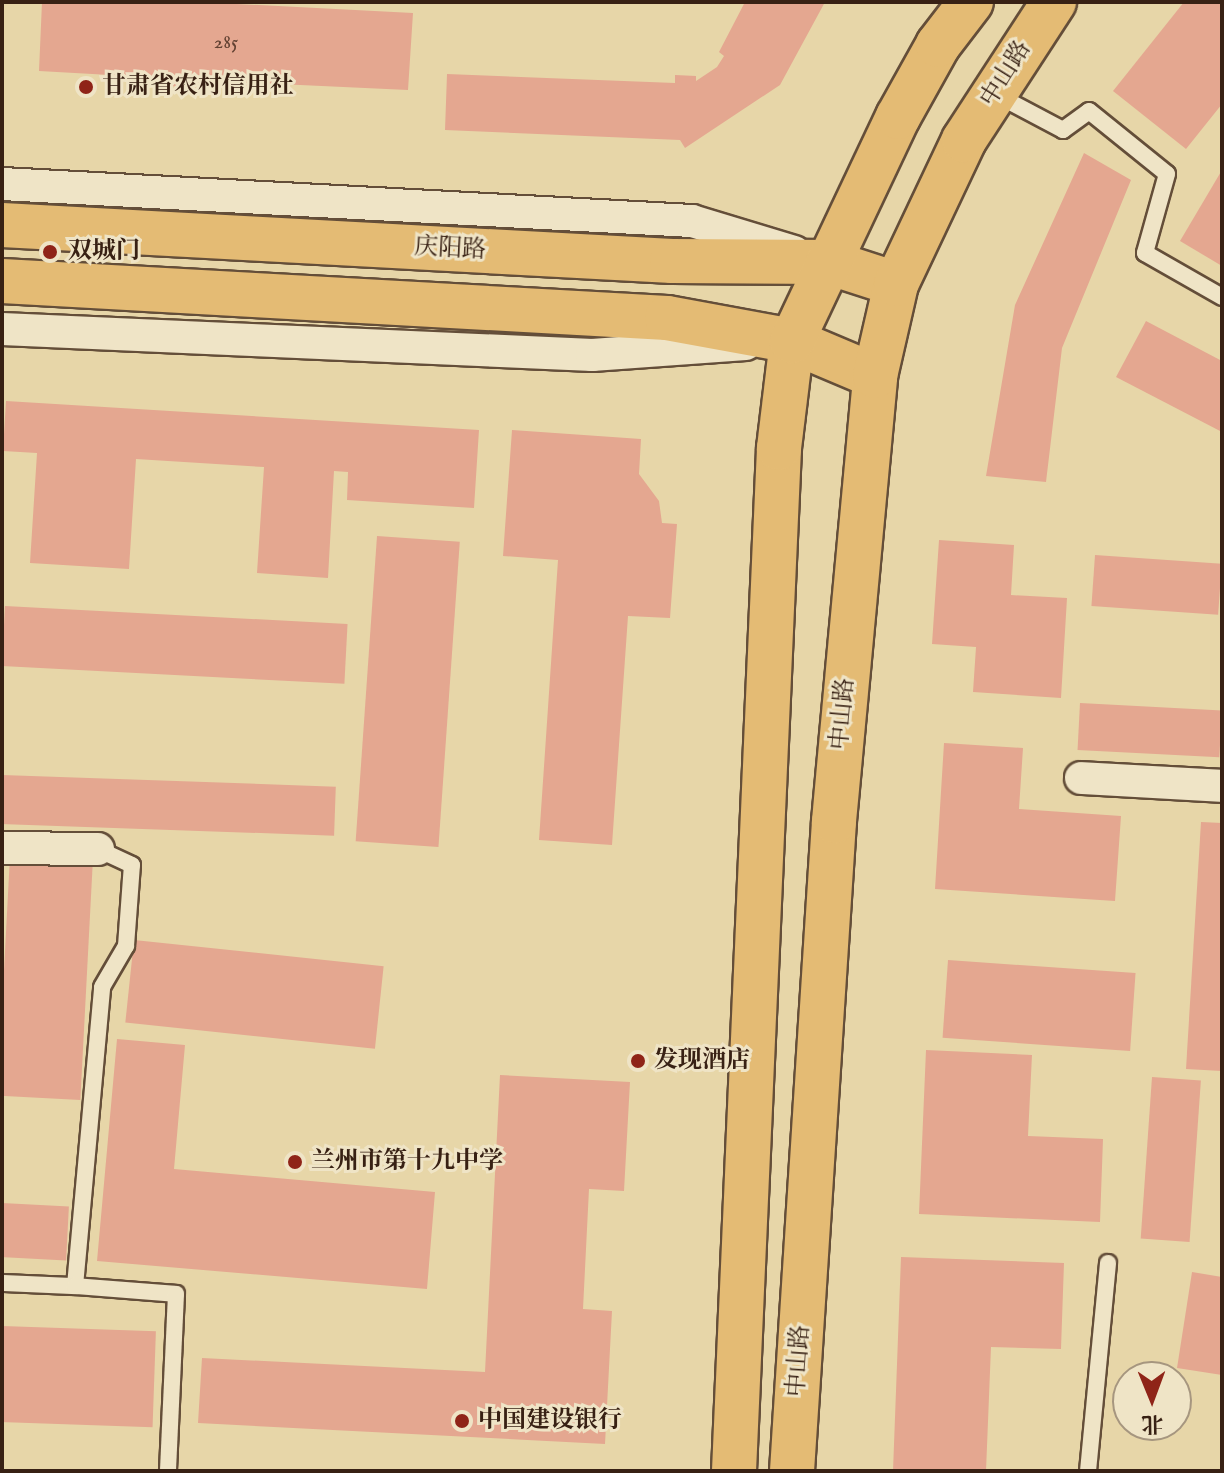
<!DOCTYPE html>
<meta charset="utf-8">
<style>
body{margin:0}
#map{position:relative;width:1224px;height:1473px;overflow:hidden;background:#e7d6a8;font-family:"IM FELL English","Noto Serif SC",serif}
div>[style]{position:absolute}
.building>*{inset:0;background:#e4a790;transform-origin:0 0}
.roads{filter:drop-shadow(2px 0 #644e39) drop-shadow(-2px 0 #644e39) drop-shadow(0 2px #644e39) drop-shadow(0 -2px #644e39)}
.service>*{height:16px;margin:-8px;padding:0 8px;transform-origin:8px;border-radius:8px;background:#efe4c6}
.minor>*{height:32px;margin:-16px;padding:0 16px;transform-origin:16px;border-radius:16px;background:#efe4c6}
.primary>*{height:44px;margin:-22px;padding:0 22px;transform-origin:22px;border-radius:22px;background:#e4bb74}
.dots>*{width:22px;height:22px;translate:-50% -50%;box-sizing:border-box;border:4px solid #efe4c6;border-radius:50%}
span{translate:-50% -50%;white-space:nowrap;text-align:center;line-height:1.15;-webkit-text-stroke:6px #efe4c6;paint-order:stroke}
.number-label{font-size:20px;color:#634233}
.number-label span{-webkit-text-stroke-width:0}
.street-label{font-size:24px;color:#382114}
.poi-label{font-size:24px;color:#382114;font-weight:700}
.left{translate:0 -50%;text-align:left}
.frame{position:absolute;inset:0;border:4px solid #382114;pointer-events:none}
.north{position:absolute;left:1112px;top:1361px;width:80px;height:80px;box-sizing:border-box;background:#efe4c6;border:2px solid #a6967f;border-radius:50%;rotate:179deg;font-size:22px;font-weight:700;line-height:32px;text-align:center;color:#382114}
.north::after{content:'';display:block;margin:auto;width:28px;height:36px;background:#8f2418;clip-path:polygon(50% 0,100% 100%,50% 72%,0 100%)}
</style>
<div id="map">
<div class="building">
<div style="clip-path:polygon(42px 2px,198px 2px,413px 13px,408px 90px,257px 83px,256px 90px,146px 85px,146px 77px,39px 71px)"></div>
<div style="clip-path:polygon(745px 2px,825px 2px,780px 85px,685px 148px,680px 140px,445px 130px,447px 74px,675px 83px,675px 75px,696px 76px,696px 81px,717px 67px,724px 56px,719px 52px)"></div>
<div style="clip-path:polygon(1184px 2px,1222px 2px,1222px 104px,1186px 149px,1113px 91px)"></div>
<div style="clip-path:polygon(1084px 153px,1131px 180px,1062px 348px,1046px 482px,986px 476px,1015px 305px)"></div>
<div style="clip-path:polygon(1222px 170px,1222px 266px,1180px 241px)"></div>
<div style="clip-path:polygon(1146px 321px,1222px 361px,1222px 432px,1116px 377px)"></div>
<div style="clip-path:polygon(6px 401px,479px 430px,474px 508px,347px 500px,348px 472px,334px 471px,328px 578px,257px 573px,264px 467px,136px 459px,129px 569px,30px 563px,37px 453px,3px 451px)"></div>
<div style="clip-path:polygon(512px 430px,641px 439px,639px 474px,659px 501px,662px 523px,677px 524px,670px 618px,628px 616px,612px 845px,539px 840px,558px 560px,503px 556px)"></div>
<div style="left:377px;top:536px;width:83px;height:306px;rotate:4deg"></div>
<div style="clip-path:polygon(939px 540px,1014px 545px,1011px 595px,1067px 598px,1061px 698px,973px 692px,976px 647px,932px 644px)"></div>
<div style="left:1095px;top:555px;width:127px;height:51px;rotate:4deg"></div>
<div style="left:5px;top:606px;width:343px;height:60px;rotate:3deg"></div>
<div style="left:1080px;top:703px;width:142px;height:47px;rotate:3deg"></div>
<div style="clip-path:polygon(944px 743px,1023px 748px,1019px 809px,1121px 816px,1115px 901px,935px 889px)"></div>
<div style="left:2px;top:775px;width:334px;height:49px;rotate:2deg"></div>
<div style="clip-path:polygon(1201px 822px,1222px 823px,1222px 1071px,1186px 1069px)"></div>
<div style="left:10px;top:856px;width:83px;height:240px;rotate:3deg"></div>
<div style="left:134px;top:940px;width:251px;height:83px;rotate:6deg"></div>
<div style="left:948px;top:960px;width:188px;height:78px;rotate:4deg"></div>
<div style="clip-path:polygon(117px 1039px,185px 1045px,174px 1169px,435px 1192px,427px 1289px,97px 1261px)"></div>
<div style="clip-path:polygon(926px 1050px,1032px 1055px,1028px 1136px,1103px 1139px,1100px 1222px,919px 1214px)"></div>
<div style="clip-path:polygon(500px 1075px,630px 1082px,624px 1191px,589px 1189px,583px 1309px,612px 1311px,605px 1444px,198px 1423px,202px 1358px,485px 1372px)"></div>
<div style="left:1152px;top:1077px;width:49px;height:162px;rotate:4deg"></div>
<div style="left:2px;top:1203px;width:67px;height:54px;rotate:3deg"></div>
<div style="clip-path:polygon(901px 1257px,1064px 1263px,1061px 1349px,991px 1347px,986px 1471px,893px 1471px)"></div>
<div style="clip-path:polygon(1192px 1272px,1222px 1277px,1222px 1375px,1177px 1368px)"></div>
<div style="left:2px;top:1326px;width:154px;height:96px;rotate:2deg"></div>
</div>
<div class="roads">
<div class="service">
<div style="left:995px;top:94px;width:77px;rotate:27.9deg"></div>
<div style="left:1063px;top:130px;width:32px;rotate:-36deg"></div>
<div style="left:1089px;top:111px;width:100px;rotate:38.9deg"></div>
<div style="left:1167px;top:174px;width:82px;rotate:105.6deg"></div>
<div style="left:1145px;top:253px;width:89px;rotate:29.7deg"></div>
<div style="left:2px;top:1283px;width:73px;rotate:2.4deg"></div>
<div style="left:75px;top:1286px;width:300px;rotate:-84.8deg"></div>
<div style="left:102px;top:987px;width:48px;rotate:-59.7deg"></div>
<div style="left:126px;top:946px;width:81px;rotate:-85.8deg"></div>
<div style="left:132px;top:865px;width:38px;rotate:-155deg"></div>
<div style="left:75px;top:1286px;width:101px;rotate:4.5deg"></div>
<div style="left:176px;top:1294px;width:177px;rotate:92.6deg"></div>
<div style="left:1088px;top:1471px;width:209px;rotate:-84.5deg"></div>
</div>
<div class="minor">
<div style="left:2px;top:184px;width:691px;rotate:3.07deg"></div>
<div style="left:692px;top:221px;width:107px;rotate:16.9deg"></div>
<div style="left:2px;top:329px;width:591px;rotate:2.52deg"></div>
<div style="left:592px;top:355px;width:154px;rotate:-4.1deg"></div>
<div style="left:1081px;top:778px;width:141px;rotate:3.2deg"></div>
<div style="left:2px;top:848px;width:96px;rotate:0.6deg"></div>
</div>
<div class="primary">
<div style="left:2px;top:225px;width:671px;rotate:3.08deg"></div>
<div style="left:672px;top:261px;width:156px;rotate:0.4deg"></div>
<div style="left:828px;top:262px;width:71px;rotate:17.9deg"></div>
<div style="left:2px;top:281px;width:666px;rotate:3.18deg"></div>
<div style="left:667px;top:318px;width:127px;rotate:10.4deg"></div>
<div style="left:792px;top:341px;width:90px;rotate:22.9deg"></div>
<div style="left:734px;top:1471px;width:1024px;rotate:-87.48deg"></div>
<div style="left:779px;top:448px;width:108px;rotate:-83.1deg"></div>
<div style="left:792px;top:341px;width:248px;rotate:-64.7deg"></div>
<div style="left:898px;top:117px;width:82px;rotate:-60.9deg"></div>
<div style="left:938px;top:45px;width:54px;rotate:-52.5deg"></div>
<div style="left:792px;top:1471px;width:651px;rotate:-86.3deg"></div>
<div style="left:834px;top:821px;width:447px;rotate:-84.7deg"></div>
<div style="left:875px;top:376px;width:94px;rotate:-77.1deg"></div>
<div style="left:896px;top:284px;width:159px;rotate:-64.7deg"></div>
<div style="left:964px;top:140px;width:165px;rotate:-56.9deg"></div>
</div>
</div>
<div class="dots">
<div style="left:86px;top:87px;background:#8f2418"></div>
<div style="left:50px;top:252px;background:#8f2418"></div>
<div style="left:638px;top:1061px;background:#8f2418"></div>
<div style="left:295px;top:1162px;background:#8f2418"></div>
<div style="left:462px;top:1421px;background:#8f2418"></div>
</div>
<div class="number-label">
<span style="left:226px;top:42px">285</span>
</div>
<div class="street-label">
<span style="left:1006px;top:74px;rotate:-58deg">中山路</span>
<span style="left:450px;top:249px;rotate:3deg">庆阳路</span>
<span style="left:843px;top:714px;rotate:-85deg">中山路</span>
<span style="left:799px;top:1361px;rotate:-86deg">中山路</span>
</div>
<div class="poi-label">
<span class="left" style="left:102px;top:87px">甘肃省农村信用社</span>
<span class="left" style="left:68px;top:252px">双城门</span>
<span class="left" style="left:654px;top:1061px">发现酒店</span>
<span class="left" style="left:311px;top:1162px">兰州市第十九中学</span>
<span class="left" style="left:478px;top:1421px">中国建设银行</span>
</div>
<div class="frame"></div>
<div class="north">北</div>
</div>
